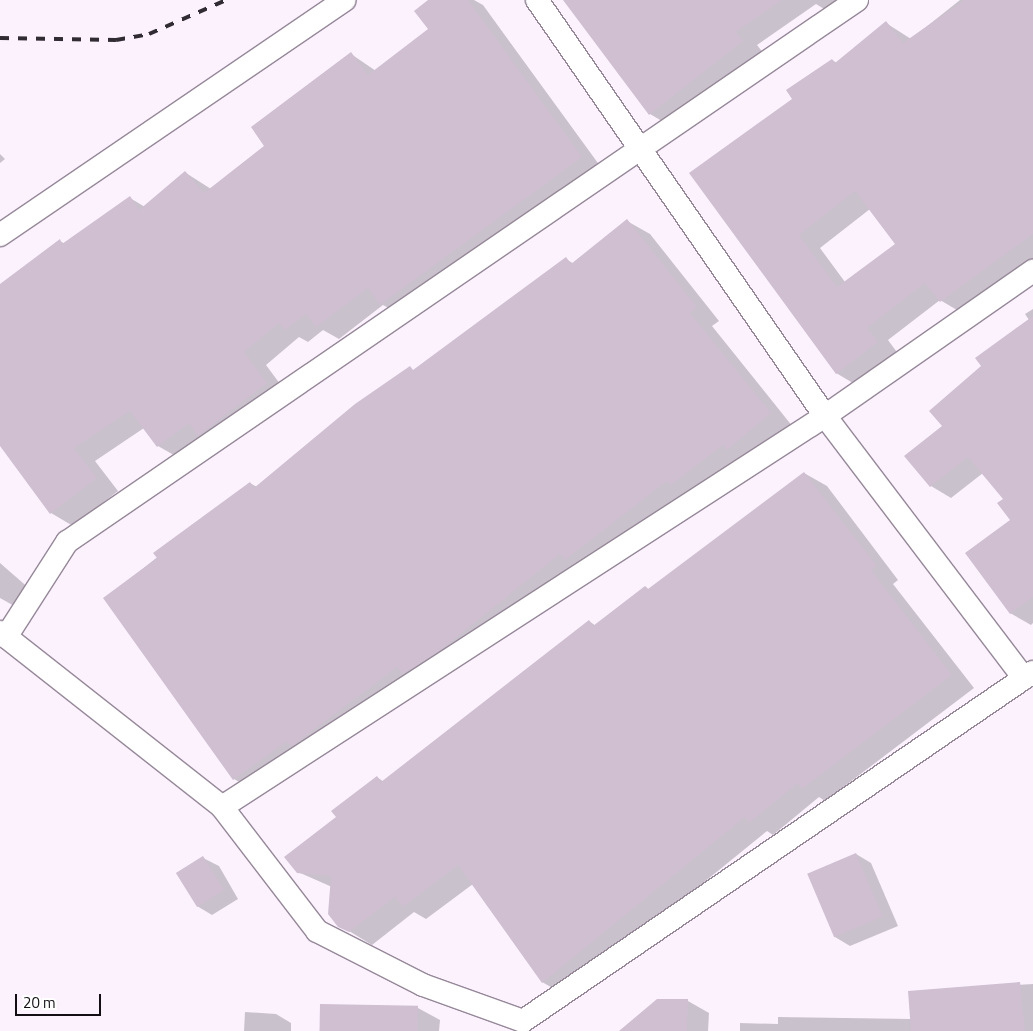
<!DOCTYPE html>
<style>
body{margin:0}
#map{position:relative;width:1033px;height:1031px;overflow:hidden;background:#fcf2fe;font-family:"Titillium Web",sans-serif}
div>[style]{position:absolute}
.shadow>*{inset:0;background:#0003}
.building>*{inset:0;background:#cfbfd1;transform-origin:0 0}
.roads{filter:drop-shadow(1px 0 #968899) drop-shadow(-1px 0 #968899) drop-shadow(0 1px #968899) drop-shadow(0 -1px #968899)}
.minor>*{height:22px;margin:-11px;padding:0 11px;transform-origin:11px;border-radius:11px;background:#fff}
.rail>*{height:4px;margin-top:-2px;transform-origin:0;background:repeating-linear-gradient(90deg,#312c33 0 9px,transparent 0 18px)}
span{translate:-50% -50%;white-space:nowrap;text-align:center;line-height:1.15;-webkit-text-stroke:5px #fff;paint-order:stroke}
.scale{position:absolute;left:15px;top:994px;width:86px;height:22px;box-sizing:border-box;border:2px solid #130e14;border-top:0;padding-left:6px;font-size:15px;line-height:18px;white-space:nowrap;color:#130e14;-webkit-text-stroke:4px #fff;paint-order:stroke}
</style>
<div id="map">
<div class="shadow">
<div style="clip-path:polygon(431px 0,474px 0,483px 5px,603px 170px,403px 316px,383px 305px,339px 339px,323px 330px,308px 342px,299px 337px,266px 365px,289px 396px,179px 458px,158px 446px,144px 428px,95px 461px,118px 491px,73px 526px,51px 513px,0 442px,0 285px,60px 241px,65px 244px,130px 198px,145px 207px,186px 173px,211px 189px,266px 146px,351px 54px,376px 71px,429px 29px)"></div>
<div style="clip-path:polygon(565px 0,863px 0,839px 18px,816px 4px,757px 45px,764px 54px,672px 127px,650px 114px)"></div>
<div style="clip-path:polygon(evenodd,960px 0,1033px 0,1033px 265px,962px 313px,940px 300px,888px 340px,899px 355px,858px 386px,836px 373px,691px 173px,794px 99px,832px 60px,837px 63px,886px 23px,911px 39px,960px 0,870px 209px,897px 244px,845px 282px,820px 248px,870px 209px)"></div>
<div style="clip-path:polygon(0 154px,5px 159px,0 163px)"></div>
<div style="clip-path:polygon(627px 221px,650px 234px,719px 321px,712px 326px,793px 427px,257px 792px,234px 779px,105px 599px,250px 483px,257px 487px,410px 368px,414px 371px,566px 259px,574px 264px)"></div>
<div style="clip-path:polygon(1033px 309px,1033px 623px,1031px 625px,1010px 613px,1011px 520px,1005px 499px,983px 473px,951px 498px,931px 486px,944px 426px,983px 366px,1029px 320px,1025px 314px)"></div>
<div style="clip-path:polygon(804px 473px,827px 486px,898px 580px,893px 584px,974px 688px,825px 801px,819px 797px,773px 835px,767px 831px,565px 995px,542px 982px,473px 884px,426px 919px,414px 912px,372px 945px,349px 931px,332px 887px,298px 872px,337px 817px,377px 777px,384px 782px,589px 621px,596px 626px,646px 587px,649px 590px)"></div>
<div style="clip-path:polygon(0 563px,31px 590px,16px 607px,0 598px)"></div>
<div style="clip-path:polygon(856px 854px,871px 863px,898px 926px,850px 946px,835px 937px)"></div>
<div style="clip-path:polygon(203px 858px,219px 866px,238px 899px,212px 915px,197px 906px)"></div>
<div style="clip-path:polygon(1033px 984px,1033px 1031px,740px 1031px,740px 1023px,778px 1024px,778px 1017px,911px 1019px,910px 992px)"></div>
<div style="clip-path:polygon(688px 1001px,709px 1013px,708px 1031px,624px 1031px)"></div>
<div style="clip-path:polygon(418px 1008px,440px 1020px,439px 1031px,319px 1031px)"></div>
<div style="clip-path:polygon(245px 1012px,276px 1014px,291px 1023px,291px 1031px,244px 1031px)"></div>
</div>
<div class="building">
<div style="clip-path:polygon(428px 0,468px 0,582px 157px,380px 305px,368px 288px,316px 327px,306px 314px,285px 330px,279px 323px,244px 352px,267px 383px,198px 436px,189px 423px,157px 447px,130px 411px,74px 448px,97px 478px,50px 514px,0 446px,0 284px,60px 239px,62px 244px,130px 196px,139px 210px,185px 171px,204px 193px,264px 146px,251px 127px,351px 52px,368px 75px,428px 29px,414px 11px)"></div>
<div style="clip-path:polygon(563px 0,782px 0,736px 32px,743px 41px,649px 115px)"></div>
<div style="clip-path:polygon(evenodd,964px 0,1033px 0,1033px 234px,940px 302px,925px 283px,867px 328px,878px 342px,836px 374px,689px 173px,792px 99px,786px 90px,832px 59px,835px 63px,886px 21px,903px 43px,964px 0,855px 191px,895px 244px,837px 287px,799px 235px,855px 191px)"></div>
<div style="clip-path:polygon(627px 219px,697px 307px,690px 313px,771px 413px,727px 450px,723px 445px,671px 485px,667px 481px,565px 560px,560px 554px,438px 652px,403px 674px,397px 667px,292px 746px,286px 742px,233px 780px,103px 598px,157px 558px,153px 553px,250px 482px,254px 488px,355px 404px,410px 366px,413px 370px,566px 257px,571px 264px)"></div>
<div style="clip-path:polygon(1033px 316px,1033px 597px,1010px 614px,965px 553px,1010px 520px,997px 503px,1003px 499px,968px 457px,930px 487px,904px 456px,942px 426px,929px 411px,981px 366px,975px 358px)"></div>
<div style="clip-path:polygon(804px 472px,877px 566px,871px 570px,952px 675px,802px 789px,798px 783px,749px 823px,745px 817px,542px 983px,458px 865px,403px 907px,395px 897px,349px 932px,338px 927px,328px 914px,331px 876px,297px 873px,284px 857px,336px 817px,331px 811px,377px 776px,381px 782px,589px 620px,593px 626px,645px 586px,648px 589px)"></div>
<div style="left:856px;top:853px;width:69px;height:53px;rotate:67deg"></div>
<div style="left:203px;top:856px;width:40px;height:32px;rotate:58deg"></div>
<div style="clip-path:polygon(1020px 982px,1025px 1031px,911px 1031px,908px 991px)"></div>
<div style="clip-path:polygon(657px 999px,688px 999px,687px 1031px,619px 1031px)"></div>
<div style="left:320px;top:1004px;width:98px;height:27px;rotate:1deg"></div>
</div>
<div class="roads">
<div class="minor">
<div style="left:537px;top:0;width:506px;rotate:55.3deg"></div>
<div style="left:825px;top:416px;width:329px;rotate:52.8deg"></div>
<div style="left:0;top:235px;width:417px;rotate:-34.3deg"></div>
<div style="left:0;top:632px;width:283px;rotate:38.2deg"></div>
<div style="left:222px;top:807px;width:156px;rotate:52.5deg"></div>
<div style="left:317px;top:931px;width:119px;rotate:27deg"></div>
<div style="left:423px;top:985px;width:106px;rotate:19.8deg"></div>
<div style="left:6px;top:637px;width:113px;rotate:-57.3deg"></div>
<div style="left:67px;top:542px;width:958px;rotate:-34.45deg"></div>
<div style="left:222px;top:807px;width:719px;rotate:-32.96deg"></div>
<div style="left:825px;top:416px;width:254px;rotate:-34.9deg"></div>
<div style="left:523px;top:1021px;width:618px;rotate:-34.38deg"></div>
</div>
</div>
<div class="rail">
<div style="left:0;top:38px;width:116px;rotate:1deg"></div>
<div style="left:116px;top:40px;width:34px;rotate:-10deg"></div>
<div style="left:149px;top:34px;width:84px;rotate:-23.8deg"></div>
</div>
<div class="scale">20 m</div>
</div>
